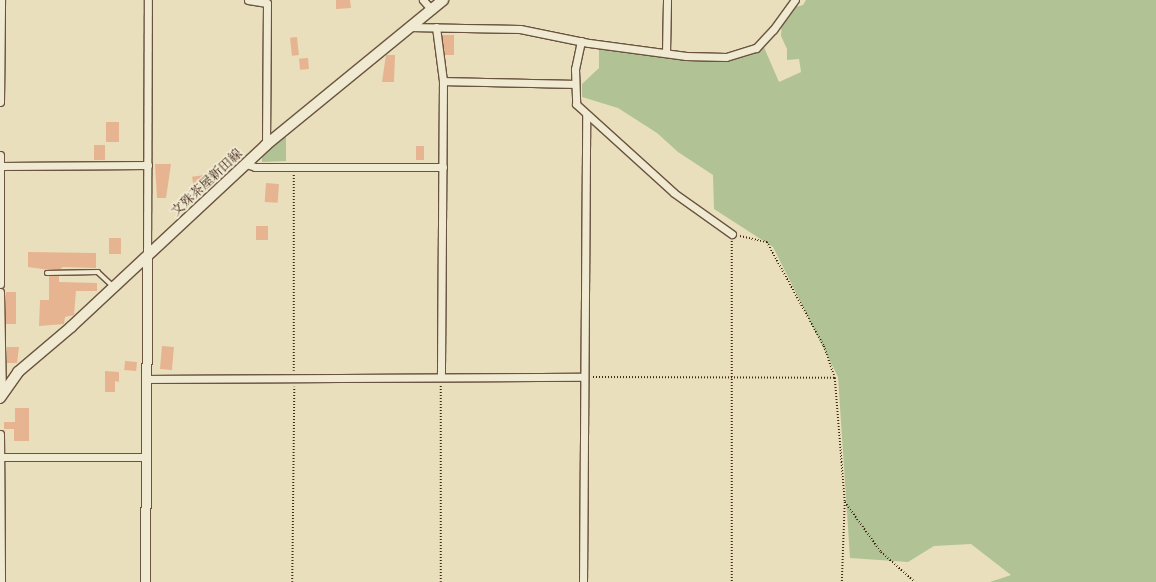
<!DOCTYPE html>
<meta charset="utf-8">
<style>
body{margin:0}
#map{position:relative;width:1156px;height:582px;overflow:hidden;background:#eadfbc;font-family:"EB Garamond","Noto Serif JP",serif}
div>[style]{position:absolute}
.green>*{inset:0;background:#b1c395}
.building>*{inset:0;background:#e6b490;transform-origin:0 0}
.path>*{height:1.5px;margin-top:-0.75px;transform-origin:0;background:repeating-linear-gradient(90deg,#3f2615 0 1px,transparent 0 3px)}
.roads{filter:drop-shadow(1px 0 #6a543f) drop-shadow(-1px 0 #6a543f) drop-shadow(0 1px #6a543f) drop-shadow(0 -1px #6a543f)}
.service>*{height:3.5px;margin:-1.75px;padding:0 1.75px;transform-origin:1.75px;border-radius:1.75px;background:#f1ead3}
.minor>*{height:7px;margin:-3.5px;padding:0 3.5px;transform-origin:3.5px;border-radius:3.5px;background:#f1ead3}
.tertiary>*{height:9px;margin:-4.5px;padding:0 4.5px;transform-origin:4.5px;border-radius:4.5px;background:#f1ead3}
.secondary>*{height:10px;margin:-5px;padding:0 5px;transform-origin:5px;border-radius:5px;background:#f1ead3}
span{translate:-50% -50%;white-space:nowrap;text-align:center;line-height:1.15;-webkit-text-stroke:3.5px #f1ead3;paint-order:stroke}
.street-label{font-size:13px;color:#3f2615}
</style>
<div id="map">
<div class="green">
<div style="clip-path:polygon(806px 0,1156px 0,1156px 582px,990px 582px,1011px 575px,971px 544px,934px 546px,908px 562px,850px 558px,838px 377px,773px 247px,714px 209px,713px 175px,678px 152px,657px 133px,618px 108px,582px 97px,582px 84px,599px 68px,599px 48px,675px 58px,719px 60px,748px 55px,763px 45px,779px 82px,801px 72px,799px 59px,787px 60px,787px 49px,781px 36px,782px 19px,792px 8px,803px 5px)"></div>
<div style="clip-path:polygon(286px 134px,286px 161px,262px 162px,262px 155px)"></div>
</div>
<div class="building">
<div style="clip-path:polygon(336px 0,350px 0,351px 8px,336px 9px)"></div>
<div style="clip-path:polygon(442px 35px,454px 35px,454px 55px,445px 55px)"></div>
<div style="left:297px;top:37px;width:18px;height:7px;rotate:84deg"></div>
<div style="clip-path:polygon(386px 55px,395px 55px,394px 82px,382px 82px)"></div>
<div style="left:308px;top:58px;width:11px;height:9px;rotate:85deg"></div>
<div style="left:106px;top:122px;width:13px;height:20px"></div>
<div style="left:94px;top:145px;width:11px;height:15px"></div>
<div style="left:416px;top:146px;width:8px;height:14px"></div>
<div style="clip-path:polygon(155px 164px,171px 164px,166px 198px,157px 198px)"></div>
<div style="left:205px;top:175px;width:14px;height:13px;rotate:82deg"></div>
<div style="left:266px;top:183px;width:13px;height:19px;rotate:4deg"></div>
<div style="left:256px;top:226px;width:12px;height:14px"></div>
<div style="left:109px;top:238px;width:12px;height:16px"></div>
<div style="clip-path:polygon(28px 252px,96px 253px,96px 268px,63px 267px,59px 270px,49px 270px,28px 267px)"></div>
<div style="clip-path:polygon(49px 276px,59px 276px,59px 282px,97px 283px,97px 291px,76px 291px,74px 315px,65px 317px,64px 324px,39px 326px,40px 300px,49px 300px)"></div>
<div style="left:6px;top:292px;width:10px;height:32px"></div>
<div style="left:162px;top:346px;width:12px;height:23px;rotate:5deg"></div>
<div style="clip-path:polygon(7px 347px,19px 347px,17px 363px,7px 363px)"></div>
<div style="left:125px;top:361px;width:12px;height:9px;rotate:5deg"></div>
<div style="clip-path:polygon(105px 371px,119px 372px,119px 382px,115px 381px,115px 392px,105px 392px)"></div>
<div style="clip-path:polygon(15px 408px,29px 408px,29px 441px,14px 441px,14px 429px,4px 429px,4px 422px,15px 422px)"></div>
</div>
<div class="path">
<div style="left:294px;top:175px;width:196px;rotate:90deg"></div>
<div style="left:740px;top:236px;width:28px;rotate:13deg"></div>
<div style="left:767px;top:242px;width:119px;rotate:61.3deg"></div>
<div style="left:824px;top:346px;width:34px;rotate:71deg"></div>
<div style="left:835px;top:378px;width:124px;rotate:85.4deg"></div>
<div style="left:845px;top:502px;width:80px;rotate:92.1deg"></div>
<div style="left:732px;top:241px;width:341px;rotate:90deg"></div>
<div style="left:593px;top:377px;width:242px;rotate:0.2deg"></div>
<div style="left:441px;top:386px;width:196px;rotate:90deg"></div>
<div style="left:845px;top:502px;width:62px;rotate:54.2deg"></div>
<div style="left:881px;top:552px;width:45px;rotate:41.4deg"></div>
<div style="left:292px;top:582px;width:195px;rotate:-89.4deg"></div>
</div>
<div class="roads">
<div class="service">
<div style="left:47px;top:273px;width:51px;rotate:-1.1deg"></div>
<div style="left:98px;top:272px;width:21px;rotate:43deg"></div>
</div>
<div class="minor">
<div style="left:248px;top:0;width:19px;rotate:9deg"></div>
<div style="left:267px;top:3px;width:142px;rotate:90.4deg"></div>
<div style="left:423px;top:0;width:12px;rotate:48deg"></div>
<div style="left:409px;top:27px;width:111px;rotate:1deg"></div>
<div style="left:520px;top:29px;width:70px;rotate:11.5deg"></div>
<div style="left:589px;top:43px;width:98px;rotate:7.6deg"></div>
<div style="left:686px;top:56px;width:40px;rotate:1.4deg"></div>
<div style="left:726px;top:57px;width:31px;rotate:-17deg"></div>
<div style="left:756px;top:48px;width:25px;rotate:-47deg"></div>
<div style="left:773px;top:30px;width:37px;rotate:-54deg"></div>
<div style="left:436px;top:27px;width:54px;rotate:82.6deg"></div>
<div style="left:443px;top:81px;width:296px;rotate:90.4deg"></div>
<div style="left:581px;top:41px;width:29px;rotate:102deg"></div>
<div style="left:575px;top:69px;width:35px;rotate:88deg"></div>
<div style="left:576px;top:104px;width:132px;rotate:42.2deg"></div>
<div style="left:674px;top:193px;width:71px;rotate:35.3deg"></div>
<div style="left:666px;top:53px;width:53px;rotate:-88.9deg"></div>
<div style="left:443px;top:81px;width:131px;rotate:1.3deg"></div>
<div style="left:0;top:102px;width:102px;rotate:-89.4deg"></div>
<div style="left:0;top:155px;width:129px;rotate:90deg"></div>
<div style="left:246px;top:164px;width:9px;rotate:18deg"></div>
<div style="left:255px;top:167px;width:188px"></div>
<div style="left:0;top:166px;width:148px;rotate:-0.4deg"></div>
<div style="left:147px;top:258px;width:258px;rotate:-89.8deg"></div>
<div style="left:0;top:292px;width:103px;rotate:88.9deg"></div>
<div style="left:145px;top:379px;width:439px;rotate:-0.3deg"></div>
<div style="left:0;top:434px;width:148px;rotate:89.6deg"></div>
<div style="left:0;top:457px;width:146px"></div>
<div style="left:583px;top:582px;width:467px;rotate:-89.6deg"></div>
</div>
<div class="tertiary">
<div style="left:145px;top:582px;width:324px;rotate:-89.6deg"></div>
</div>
<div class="secondary">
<div style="left:0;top:398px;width:32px;rotate:-55deg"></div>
<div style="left:18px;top:372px;width:70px;rotate:-40.3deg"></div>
<div style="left:71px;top:327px;width:267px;rotate:-43deg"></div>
<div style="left:266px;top:145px;width:229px;rotate:-39.3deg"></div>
</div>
</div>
<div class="street-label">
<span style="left:207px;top:183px;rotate:-43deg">文殊茶屋新田線</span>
</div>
</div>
